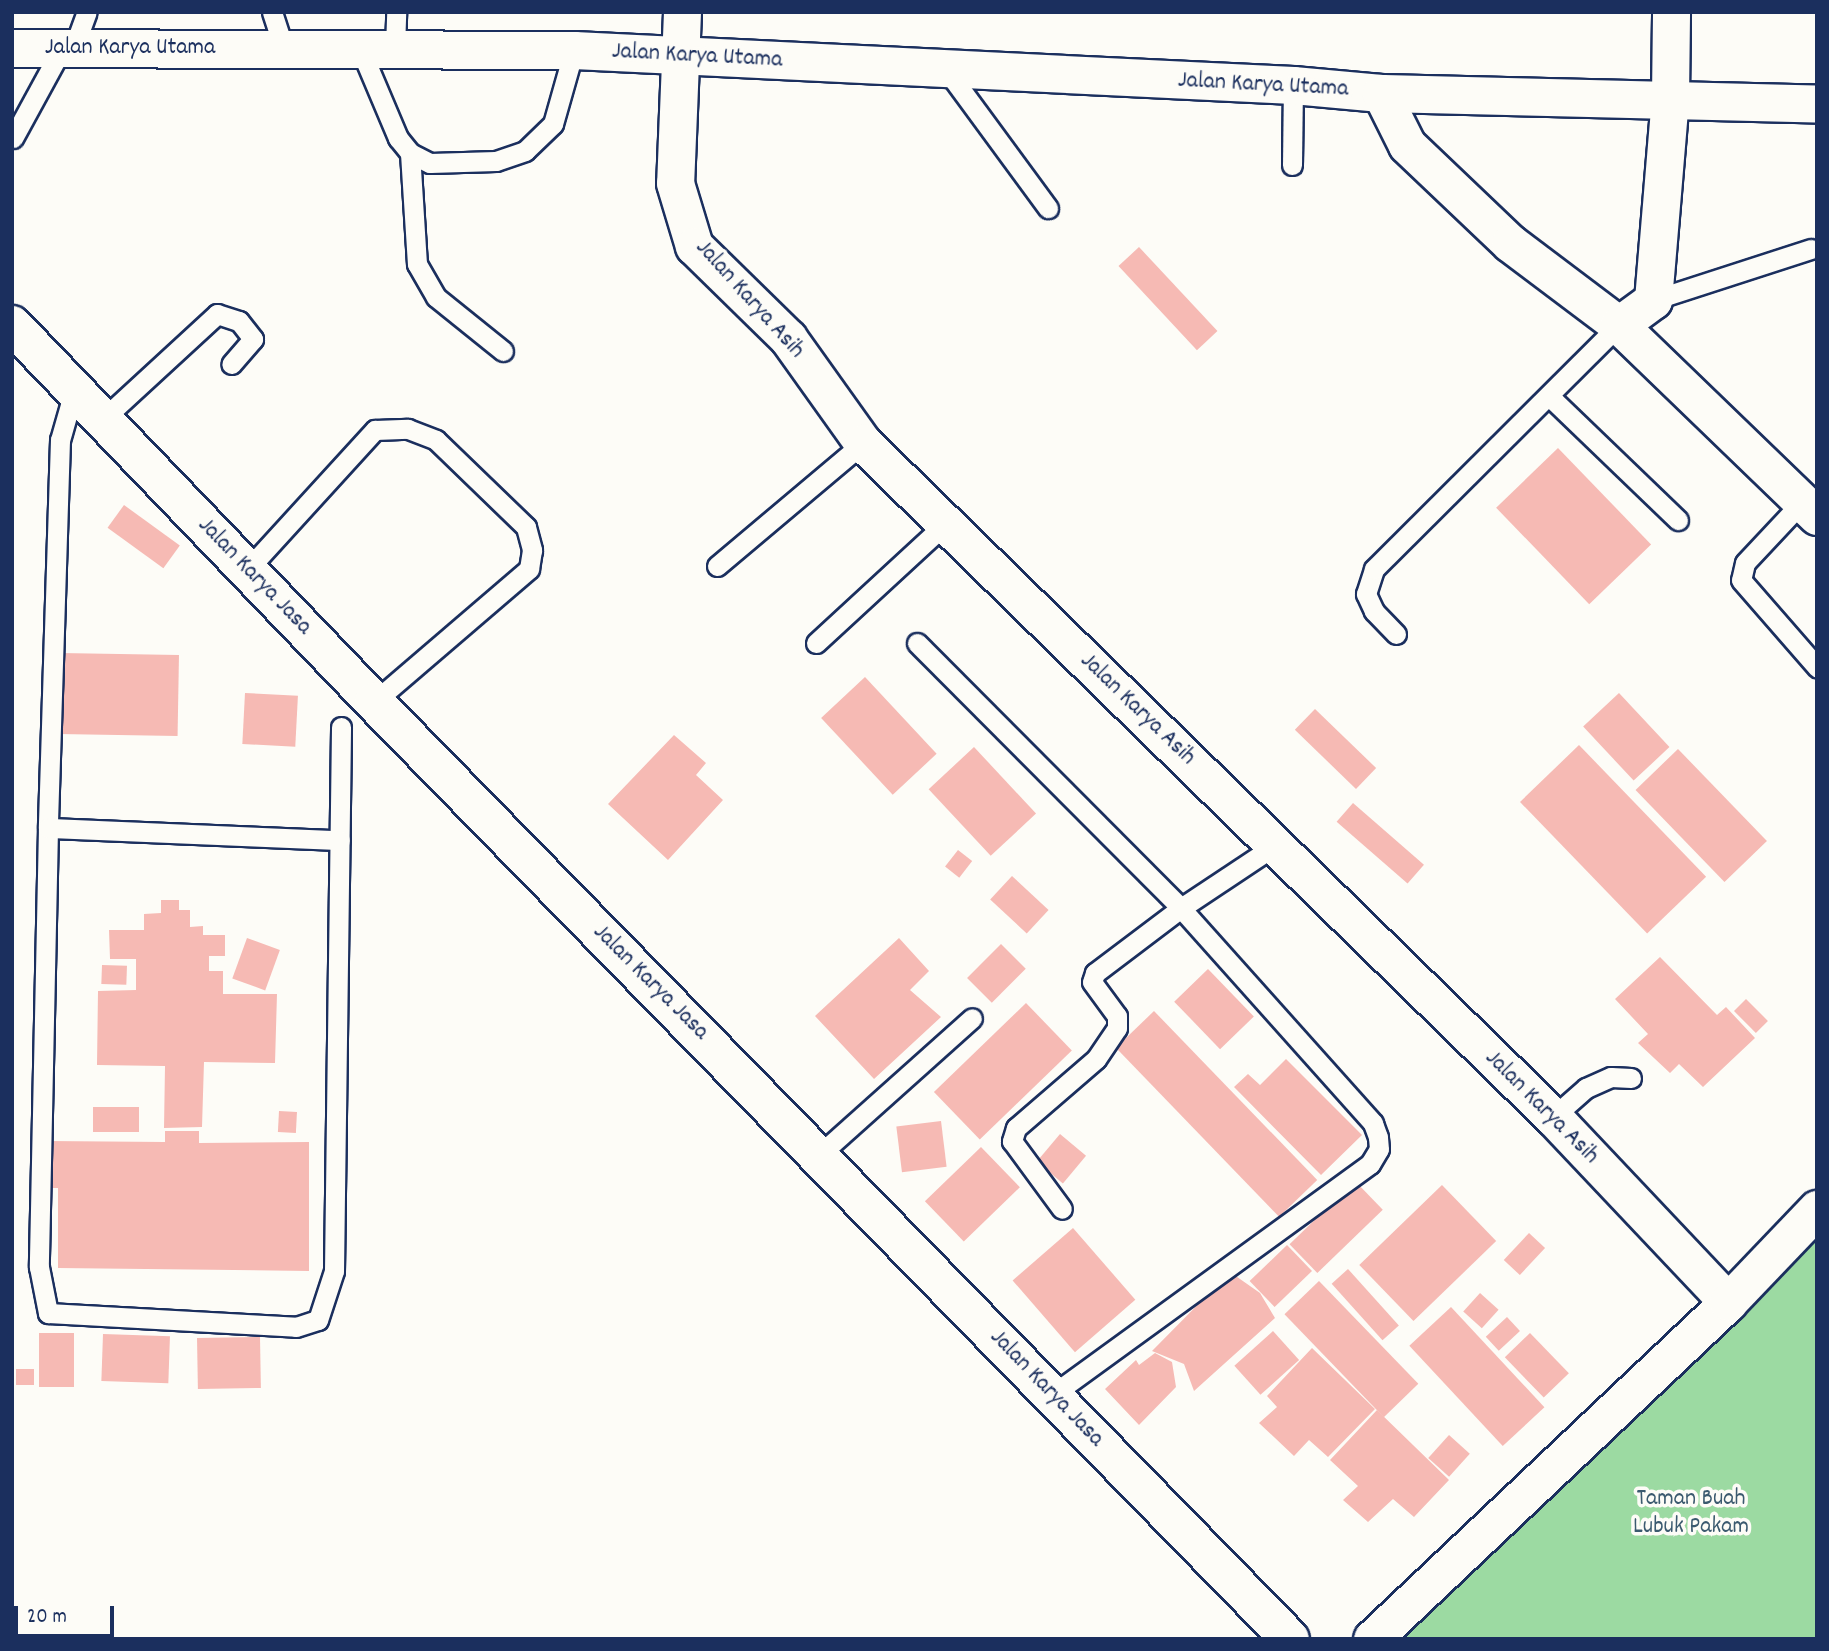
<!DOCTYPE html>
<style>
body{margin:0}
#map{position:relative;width:1829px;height:1651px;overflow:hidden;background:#fdfcf7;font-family:Dekko,sans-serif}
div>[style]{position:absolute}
.green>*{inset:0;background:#9cdaa2}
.building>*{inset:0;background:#f6bab4;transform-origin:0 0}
.roads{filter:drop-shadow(2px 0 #1b2f5e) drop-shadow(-2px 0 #1b2f5e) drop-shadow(0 2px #1b2f5e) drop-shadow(0 -2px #1b2f5e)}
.service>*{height:19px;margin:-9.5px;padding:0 9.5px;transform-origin:9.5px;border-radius:9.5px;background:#fdfcf7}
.minor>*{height:37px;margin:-18.5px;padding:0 18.5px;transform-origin:18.5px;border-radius:18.5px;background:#fdfcf7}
.tertiary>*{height:38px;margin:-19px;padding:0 19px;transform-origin:19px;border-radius:19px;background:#fdfcf7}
span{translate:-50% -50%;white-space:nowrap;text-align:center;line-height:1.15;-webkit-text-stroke:7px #fdfcf7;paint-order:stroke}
.street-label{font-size:24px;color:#1b2f5e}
.park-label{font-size:24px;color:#3b5a6f}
.frame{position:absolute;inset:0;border:14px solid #1b2f5e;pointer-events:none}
.scale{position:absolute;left:14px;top:1606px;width:100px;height:32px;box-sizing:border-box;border:4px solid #1b2f5e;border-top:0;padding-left:9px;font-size:21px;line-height:24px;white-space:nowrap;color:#1b2f5e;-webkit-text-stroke:5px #fdfcf7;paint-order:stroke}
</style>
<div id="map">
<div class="green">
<div style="clip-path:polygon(1817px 1212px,1817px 1639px,1386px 1639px)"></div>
</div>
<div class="building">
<div style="left:1139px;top:247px;width:115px;height:28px;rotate:47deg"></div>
<div style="left:1558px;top:448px;width:134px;height:86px;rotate:46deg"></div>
<div style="left:124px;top:505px;width:69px;height:28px;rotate:36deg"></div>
<div style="left:60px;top:653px;width:119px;height:81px;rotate:1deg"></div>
<div style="left:865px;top:677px;width:105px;height:60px;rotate:47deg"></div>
<div style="left:245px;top:693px;width:53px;height:51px;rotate:3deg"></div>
<div style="left:1619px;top:693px;width:74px;height:49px;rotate:47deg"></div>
<div style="left:1315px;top:709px;width:85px;height:29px;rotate:44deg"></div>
<div style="clip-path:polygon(674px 735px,706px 763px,696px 775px,723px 800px,668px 860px,608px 804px)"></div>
<div style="left:1579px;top:745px;width:183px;height:82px;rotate:46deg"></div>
<div style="left:974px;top:747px;width:91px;height:62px;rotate:47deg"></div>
<div style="left:1678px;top:749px;width:128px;height:59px;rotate:46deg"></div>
<div style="left:1353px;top:803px;width:94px;height:25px;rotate:41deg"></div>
<div style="left:958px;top:850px;width:18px;height:21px;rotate:38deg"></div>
<div style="left:1012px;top:876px;width:50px;height:32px;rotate:43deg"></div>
<div style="clip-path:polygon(161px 900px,179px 900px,179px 910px,190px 910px,190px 927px,203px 926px,203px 935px,225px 935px,225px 956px,209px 956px,209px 971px,223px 971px,223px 994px,277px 994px,275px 1063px,204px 1062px,202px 1127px,164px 1128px,165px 1066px,97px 1065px,98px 991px,136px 990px,136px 959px,110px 959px,109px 930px,144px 930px,144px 914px,161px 913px)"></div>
<div style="left:247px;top:938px;width:35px;height:43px;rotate:20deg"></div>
<div style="clip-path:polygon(899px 938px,929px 971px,910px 990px,941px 1017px,874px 1079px,815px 1016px)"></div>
<div style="left:1001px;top:944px;width:35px;height:48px;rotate:45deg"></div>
<div style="clip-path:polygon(1660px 957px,1717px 1015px,1726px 1007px,1755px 1038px,1703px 1087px,1679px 1064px,1670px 1073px,1638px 1043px,1648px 1034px,1615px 999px)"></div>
<div style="left:102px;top:965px;width:25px;height:19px;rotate:2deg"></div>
<div style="left:1208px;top:969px;width:66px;height:47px;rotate:46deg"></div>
<div style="left:1746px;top:999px;width:31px;height:17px;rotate:45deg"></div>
<div style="left:1026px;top:1003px;width:66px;height:128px;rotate:46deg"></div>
<div style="left:1154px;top:1011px;width:235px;height:53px;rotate:46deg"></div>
<div style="clip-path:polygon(1286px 1059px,1362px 1135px,1321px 1175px,1234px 1087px,1248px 1074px,1260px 1085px)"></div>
<div style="left:93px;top:1107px;width:46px;height:25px"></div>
<div style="left:279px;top:1111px;width:18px;height:21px;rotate:3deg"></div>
<div style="left:941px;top:1121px;width:46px;height:45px;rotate:83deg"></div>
<div style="clip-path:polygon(165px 1131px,199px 1131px,199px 1143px,309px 1142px,309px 1271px,58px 1268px,58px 1188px,45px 1188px,47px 1141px,165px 1142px)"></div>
<div style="left:1060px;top:1134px;width:34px;height:36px;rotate:40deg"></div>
<div style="left:981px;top:1147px;width:56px;height:78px;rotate:46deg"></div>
<div style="left:1355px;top:1181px;width:40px;height:91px;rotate:46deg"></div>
<div style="left:1442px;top:1185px;width:78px;height:115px;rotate:46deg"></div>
<div style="left:1073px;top:1228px;width:95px;height:80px;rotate:49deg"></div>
<div style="left:1529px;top:1233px;width:22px;height:37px;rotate:43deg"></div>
<div style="left:1287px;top:1245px;width:36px;height:52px;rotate:46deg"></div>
<div style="left:1348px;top:1269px;width:76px;height:22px;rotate:48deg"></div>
<div style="clip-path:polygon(1230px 1272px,1260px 1293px,1275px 1318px,1194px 1391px,1184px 1364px,1152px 1351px)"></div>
<div style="left:1319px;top:1281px;width:143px;height:48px;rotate:46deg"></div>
<div style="left:1480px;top:1293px;width:25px;height:25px;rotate:42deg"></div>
<div style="left:1451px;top:1307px;width:137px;height:57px;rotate:47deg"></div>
<div style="left:1507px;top:1317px;width:19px;height:29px;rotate:47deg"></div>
<div style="left:1273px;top:1331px;width:39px;height:52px;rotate:48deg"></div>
<div style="left:39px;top:1333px;width:35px;height:54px"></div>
<div style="left:1530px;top:1333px;width:56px;height:35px;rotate:46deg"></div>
<div style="left:103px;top:1334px;width:67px;height:47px;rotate:2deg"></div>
<div style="left:260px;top:1337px;width:51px;height:63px;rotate:89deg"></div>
<div style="clip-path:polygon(1312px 1348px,1375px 1409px,1328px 1457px,1309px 1440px,1294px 1456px,1259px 1423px,1277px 1407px,1267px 1396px)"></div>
<div style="clip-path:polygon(1155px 1353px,1172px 1362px,1176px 1387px,1139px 1425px,1105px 1389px,1136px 1360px,1139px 1365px)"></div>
<div style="left:16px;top:1369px;width:18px;height:16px"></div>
<div style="clip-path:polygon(1377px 1410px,1449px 1480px,1414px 1517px,1393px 1499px,1368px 1522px,1343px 1500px,1358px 1486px,1330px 1460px)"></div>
<div style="left:1449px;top:1435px;width:28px;height:31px;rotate:42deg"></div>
</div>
<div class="roads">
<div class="service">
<div style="left:272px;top:12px;width:39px;rotate:72deg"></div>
<div style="left:74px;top:47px;width:37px;rotate:-70deg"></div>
<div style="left:360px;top:48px;width:98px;rotate:67.1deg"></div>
<div style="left:398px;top:138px;width:19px;rotate:51deg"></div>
<div style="left:410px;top:153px;width:22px;rotate:27deg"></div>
<div style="left:430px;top:163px;width:66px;rotate:-1.7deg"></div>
<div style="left:496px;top:161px;width:31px;rotate:-19deg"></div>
<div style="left:525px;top:151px;width:39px;rotate:-44deg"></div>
<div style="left:553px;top:124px;width:77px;rotate:-74.2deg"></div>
<div style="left:395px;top:48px;width:36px;rotate:-88deg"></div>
<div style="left:948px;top:72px;width:169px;rotate:53.7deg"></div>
<div style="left:13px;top:138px;width:102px;rotate:-61.4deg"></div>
<div style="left:410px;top:153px;width:111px;rotate:86.4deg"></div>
<div style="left:417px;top:264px;width:38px;rotate:60deg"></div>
<div style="left:436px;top:297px;width:86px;rotate:38.9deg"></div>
<div style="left:1292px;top:165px;width:80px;rotate:-89.3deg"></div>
<div style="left:1653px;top:300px;width:166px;rotate:-17.9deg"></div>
<div style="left:74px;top:391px;width:51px;rotate:105.9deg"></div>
<div style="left:60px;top:440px;width:388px;rotate:91.8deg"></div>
<div style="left:48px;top:828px;width:439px;rotate:91.2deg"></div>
<div style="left:39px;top:1267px;width:47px;rotate:78.9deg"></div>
<div style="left:48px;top:1313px;width:248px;rotate:3.2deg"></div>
<div style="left:296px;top:1327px;width:23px;rotate:-18deg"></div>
<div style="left:318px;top:1320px;width:52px;rotate:-71.9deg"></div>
<div style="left:334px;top:1271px;width:544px;rotate:-89.26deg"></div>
<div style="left:1549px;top:396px;width:179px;rotate:43.9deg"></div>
<div style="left:103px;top:419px;width:155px;rotate:-42.6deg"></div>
<div style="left:217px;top:314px;width:23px;rotate:18deg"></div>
<div style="left:239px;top:321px;width:23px;rotate:52deg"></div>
<div style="left:253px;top:339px;width:33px;rotate:131deg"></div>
<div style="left:1802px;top:502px;width:83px;rotate:133.1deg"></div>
<div style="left:1745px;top:563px;width:17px;rotate:103deg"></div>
<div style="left:1741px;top:580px;width:116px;rotate:48.9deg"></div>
<div style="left:717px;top:566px;width:191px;rotate:-40.1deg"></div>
<div style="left:247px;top:570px;width:190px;rotate:-47.6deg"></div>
<div style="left:375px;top:430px;width:33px;rotate:-2deg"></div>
<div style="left:408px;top:429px;width:30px;rotate:21deg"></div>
<div style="left:436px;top:440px;width:125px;rotate:44deg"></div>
<div style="left:526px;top:527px;width:24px;rotate:75deg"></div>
<div style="left:532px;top:550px;width:19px;rotate:99deg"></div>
<div style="left:529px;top:569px;width:204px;rotate:139.4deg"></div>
<div style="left:1396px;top:634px;width:32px;rotate:-134deg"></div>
<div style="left:1374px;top:611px;width:19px;rotate:-115deg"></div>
<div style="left:1366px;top:594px;width:26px;rotate:-72deg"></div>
<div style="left:1374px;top:569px;width:346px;rotate:-44.9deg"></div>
<div style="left:816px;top:643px;width:176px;rotate:-42.7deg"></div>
<div style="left:917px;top:643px;width:374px;rotate:45.1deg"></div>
<div style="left:1181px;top:908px;width:114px;rotate:-33.6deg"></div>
<div style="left:48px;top:828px;width:292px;rotate:2.4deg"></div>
<div style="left:1553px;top:1117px;width:44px;rotate:-41.3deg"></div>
<div style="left:1586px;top:1088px;width:27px;rotate:-24deg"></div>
<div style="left:1611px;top:1077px;width:20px;rotate:3deg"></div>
<div style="left:819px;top:1155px;width:205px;rotate:-41.8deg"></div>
<div style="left:1052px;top:1395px;width:393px;rotate:-36deg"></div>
<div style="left:1370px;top:1164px;width:17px;rotate:-59deg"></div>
<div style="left:1379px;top:1149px;width:12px;rotate:-95deg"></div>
<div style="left:1378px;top:1137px;width:15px;rotate:-110deg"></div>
<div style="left:1373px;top:1123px;width:288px;rotate:-131.8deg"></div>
<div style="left:1181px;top:908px;width:108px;rotate:142.9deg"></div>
<div style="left:1095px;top:973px;width:9px;rotate:108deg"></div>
<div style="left:1092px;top:982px;width:42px;rotate:53.7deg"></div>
<div style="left:1117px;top:1016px;width:12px;rotate:90deg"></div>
<div style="left:1117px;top:1028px;width:37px;rotate:124deg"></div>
<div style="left:1096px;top:1059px;width:106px;rotate:139.2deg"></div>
<div style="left:1016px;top:1128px;width:14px;rotate:107deg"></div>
<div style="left:1012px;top:1141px;width:84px;rotate:53.7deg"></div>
</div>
<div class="minor">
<div style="left:682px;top:12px;width:171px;rotate:92.3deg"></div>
<div style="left:675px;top:183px;width:66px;rotate:73.2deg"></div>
<div style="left:694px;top:246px;width:132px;rotate:44.4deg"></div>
<div style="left:788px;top:338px;width:129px;rotate:54.5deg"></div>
<div style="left:863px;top:443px;width:965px;rotate:44.33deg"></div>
<div style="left:1553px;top:1117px;width:255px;rotate:46.6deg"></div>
<div style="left:12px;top:48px;width:562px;rotate:0.2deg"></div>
<div style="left:574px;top:50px;width:720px;rotate:2.79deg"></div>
<div style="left:1293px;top:85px;width:88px;rotate:5.2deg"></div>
<div style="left:1381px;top:93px;width:436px;rotate:1.4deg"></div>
<div style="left:1381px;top:93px;width:58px;rotate:63.4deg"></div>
<div style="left:1407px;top:145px;width:142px;rotate:43.6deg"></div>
<div style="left:1510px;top:243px;width:136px;rotate:37deg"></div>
<div style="left:1619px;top:325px;width:275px;rotate:44deg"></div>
<div style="left:1619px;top:325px;width:42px;rotate:-36.3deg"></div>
<div style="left:1653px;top:300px;width:204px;rotate:-85.2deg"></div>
<div style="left:1670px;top:97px;width:85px;rotate:-89.3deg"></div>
<div style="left:1372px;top:1639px;width:490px;rotate:-43.4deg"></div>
<div style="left:1728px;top:1302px;width:129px;rotate:-46.3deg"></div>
</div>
<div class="tertiary">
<div style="left:12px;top:325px;width:523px;rotate:46.16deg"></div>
<div style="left:374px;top:702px;width:1310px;rotate:45.65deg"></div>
</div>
</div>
<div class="street-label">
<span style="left:130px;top:49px">Jalan Karya Utama</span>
<span style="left:697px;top:57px;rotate:3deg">Jalan Karya Utama</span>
<span style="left:1263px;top:86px;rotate:3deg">Jalan Karya Utama</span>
<span style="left:749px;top:300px;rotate:48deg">Jalan Karya Asih</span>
<span style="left:254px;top:577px;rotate:46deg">Jalan Karya Jasa</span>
<span style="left:1137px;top:710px;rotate:44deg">Jalan Karya Asih</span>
<span style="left:650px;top:983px;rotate:45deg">Jalan Karya Jasa</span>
<span style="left:1541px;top:1108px;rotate:45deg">Jalan Karya Asih</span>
<span style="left:1046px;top:1389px;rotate:46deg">Jalan Karya Jasa</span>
</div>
<div class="park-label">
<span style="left:1691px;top:1514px">Taman Buah<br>Lubuk Pakam</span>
</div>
<div class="frame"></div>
<div class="scale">20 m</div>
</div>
